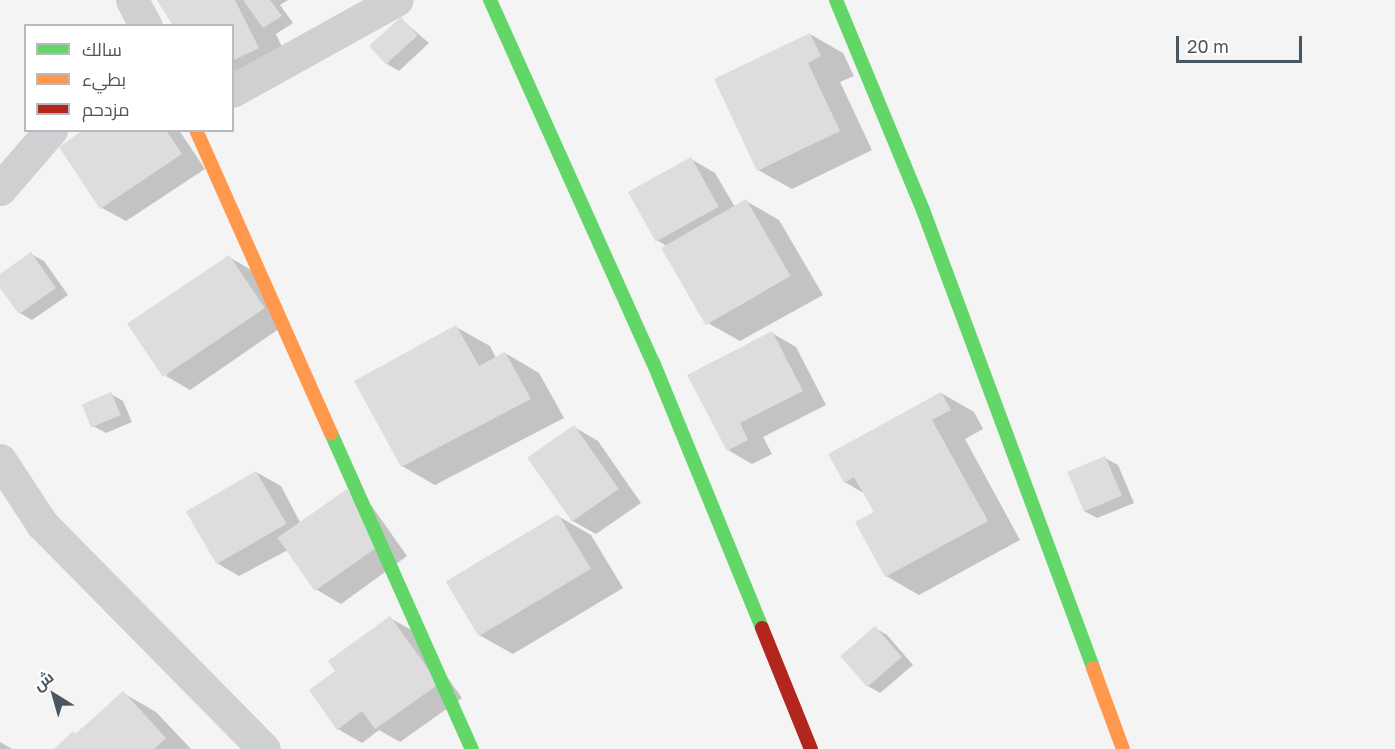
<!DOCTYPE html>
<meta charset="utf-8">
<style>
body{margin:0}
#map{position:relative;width:1395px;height:749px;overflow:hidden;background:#f4f4f4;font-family:"Golos Text",Cairo,sans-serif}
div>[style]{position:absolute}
.shadow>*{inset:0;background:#0003}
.building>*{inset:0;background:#ddddde;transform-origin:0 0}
.street>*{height:33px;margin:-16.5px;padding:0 16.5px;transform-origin:16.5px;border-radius:16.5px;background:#ced0d2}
.fast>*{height:14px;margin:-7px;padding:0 7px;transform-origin:7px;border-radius:7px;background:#63d668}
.slow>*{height:14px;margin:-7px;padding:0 7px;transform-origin:7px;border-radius:7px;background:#ff974d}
.jam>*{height:14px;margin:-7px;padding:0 7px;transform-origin:7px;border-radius:7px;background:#b3261e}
span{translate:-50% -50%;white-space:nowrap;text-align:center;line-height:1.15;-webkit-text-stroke:6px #fff;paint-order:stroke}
.legend{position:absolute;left:24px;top:24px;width:210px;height:108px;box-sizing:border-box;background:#fff;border:2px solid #b7bbc0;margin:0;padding:8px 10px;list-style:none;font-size:18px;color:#4a5661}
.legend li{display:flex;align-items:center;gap:12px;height:30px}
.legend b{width:30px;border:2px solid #b7bbc0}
.north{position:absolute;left:24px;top:665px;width:60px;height:60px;-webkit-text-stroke:4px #fff;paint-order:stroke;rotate:323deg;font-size:16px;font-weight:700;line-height:24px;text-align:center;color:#4a5661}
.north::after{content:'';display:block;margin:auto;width:21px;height:27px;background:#4a5661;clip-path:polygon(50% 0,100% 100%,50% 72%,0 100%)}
.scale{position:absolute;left:1176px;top:36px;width:126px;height:27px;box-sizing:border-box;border:3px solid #4a5661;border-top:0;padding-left:8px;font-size:18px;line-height:21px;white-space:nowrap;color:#4a5661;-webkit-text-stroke:4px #fff;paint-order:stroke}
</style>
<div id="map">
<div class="shadow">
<div style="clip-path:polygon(159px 0,288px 0,280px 5px,293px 23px,276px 34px,291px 67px,232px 95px,232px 26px,172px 19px)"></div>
<div style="clip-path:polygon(401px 19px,429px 43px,399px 71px,387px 64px)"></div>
<div style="clip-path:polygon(810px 34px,843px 53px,854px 76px,840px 82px,872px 150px,792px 189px,758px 170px)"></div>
<div style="clip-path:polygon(86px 130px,179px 130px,205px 169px,126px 221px,102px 208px)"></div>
<div style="clip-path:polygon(691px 159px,715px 173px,735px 207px,746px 201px,779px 220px,823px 295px,740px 341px,706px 322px,668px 247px,657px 240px)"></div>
<div style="clip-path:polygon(31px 254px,44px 261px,68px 295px,32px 320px,20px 313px,0 285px,0 276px)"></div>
<div style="clip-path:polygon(229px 257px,253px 271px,289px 322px,190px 390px,166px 376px)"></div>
<div style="clip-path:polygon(456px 327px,490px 346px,496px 358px,505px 353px,539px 373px,564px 418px,435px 485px,402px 466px)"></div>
<div style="clip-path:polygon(772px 333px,796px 347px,826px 405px,763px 437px,772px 454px,752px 464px,728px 450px)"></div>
<div style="clip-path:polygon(941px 393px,974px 412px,983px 429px,965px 439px,1020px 540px,919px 595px,886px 576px,876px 512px,865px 494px,845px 482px)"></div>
<div style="clip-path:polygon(111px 394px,123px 401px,132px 422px,106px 433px,93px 426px)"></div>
<div style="clip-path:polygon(574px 427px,598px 441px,641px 503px,596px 534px,571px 520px)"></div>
<div style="clip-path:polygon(1105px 458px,1118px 465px,1134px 503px,1097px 518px,1084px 511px)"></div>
<div style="clip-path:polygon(256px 472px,281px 486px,301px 524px,371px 505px,407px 556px,341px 604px,317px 590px,288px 550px,239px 576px,215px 562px)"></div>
<div style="clip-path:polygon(558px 516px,591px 535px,623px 588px,513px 654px,479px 635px)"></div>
<div style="clip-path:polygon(390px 618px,415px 632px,462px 698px,400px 742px,379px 730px,362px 743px,338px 729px,337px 671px)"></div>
<div style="clip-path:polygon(875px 628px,887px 635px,913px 665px,880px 693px,868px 686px)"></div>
<div style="clip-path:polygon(123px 693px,156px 712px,191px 749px,58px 749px)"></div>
<div style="clip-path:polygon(0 742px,12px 749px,0 749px)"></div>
</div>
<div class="building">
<div style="clip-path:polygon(157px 0,235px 0,259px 48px,232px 61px,232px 26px,173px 26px)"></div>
<div style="clip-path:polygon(243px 0,270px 0,282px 16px,263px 28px)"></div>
<div style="left:401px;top:17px;width:25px;height:43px;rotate:48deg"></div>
<div style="clip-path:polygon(810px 33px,821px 56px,808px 63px,840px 131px,757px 171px,714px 79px)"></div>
<div style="clip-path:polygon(83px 130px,166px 130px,182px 154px,100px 209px,59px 147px)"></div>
<div style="left:691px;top:157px;width:57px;height:72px;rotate:61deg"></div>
<div style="left:746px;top:199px;width:89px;height:98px;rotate:60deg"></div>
<div style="clip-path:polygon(31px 252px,56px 288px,19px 314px,0 288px,0 274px)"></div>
<div style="left:229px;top:255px;width:64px;height:123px;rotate:56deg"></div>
<div style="clip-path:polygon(456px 325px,479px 366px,505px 352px,531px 399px,401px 467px,354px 381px)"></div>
<div style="clip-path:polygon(772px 331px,803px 391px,740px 423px,748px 440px,727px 451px,687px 375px)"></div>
<div style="left:111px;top:392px;width:25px;height:32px;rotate:67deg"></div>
<div style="clip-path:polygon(941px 392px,951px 410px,932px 420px,988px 521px,885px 577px,855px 522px,874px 512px,854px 477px,844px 483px,828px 454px)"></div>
<div style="left:574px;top:425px;width:78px;height:57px;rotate:55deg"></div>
<div style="left:1105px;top:456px;width:43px;height:41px;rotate:67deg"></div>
<div style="left:256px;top:471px;width:61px;height:81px;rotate:60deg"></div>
<div style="left:347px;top:489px;width:65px;height:85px;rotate:55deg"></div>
<div style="left:558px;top:514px;width:64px;height:131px;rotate:59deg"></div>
<div style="clip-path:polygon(390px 616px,439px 684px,375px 729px,362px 711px,337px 730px,309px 690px,335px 671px,328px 661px)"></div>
<div style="left:875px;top:626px;width:41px;height:46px;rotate:49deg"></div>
<div style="clip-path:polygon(123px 691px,166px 738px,154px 749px,54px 749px,73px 731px,76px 734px)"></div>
</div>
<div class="street">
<div style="left:132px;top:0;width:30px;rotate:62deg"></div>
<div style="left:232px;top:91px;width:188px;rotate:-29deg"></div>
<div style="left:0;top:189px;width:78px;rotate:-49.2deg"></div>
<div style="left:0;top:460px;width:77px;rotate:56.7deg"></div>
<div style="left:42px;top:524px;width:316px;rotate:45.4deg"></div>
</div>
<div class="fast">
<div style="left:490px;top:0;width:397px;rotate:65.8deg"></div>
<div style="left:653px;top:362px;width:287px;rotate:67.7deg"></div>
<div style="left:836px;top:0;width:227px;rotate:67.5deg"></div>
<div style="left:923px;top:210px;width:489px;rotate:69.6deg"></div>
<div style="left:331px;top:433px;width:346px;rotate:66deg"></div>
</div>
<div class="slow">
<div style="left:196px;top:130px;width:332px;rotate:66deg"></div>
<div style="left:1093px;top:668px;width:86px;rotate:69.7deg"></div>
</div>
<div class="jam">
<div style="left:762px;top:628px;width:131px;rotate:68deg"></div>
</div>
<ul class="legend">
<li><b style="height:8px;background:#63d668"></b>سالك</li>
<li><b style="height:8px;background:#ff974d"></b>بطيء</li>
<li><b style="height:8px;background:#b3261e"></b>مزدحم</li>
</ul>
<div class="north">ش</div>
<div class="scale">20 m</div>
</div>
